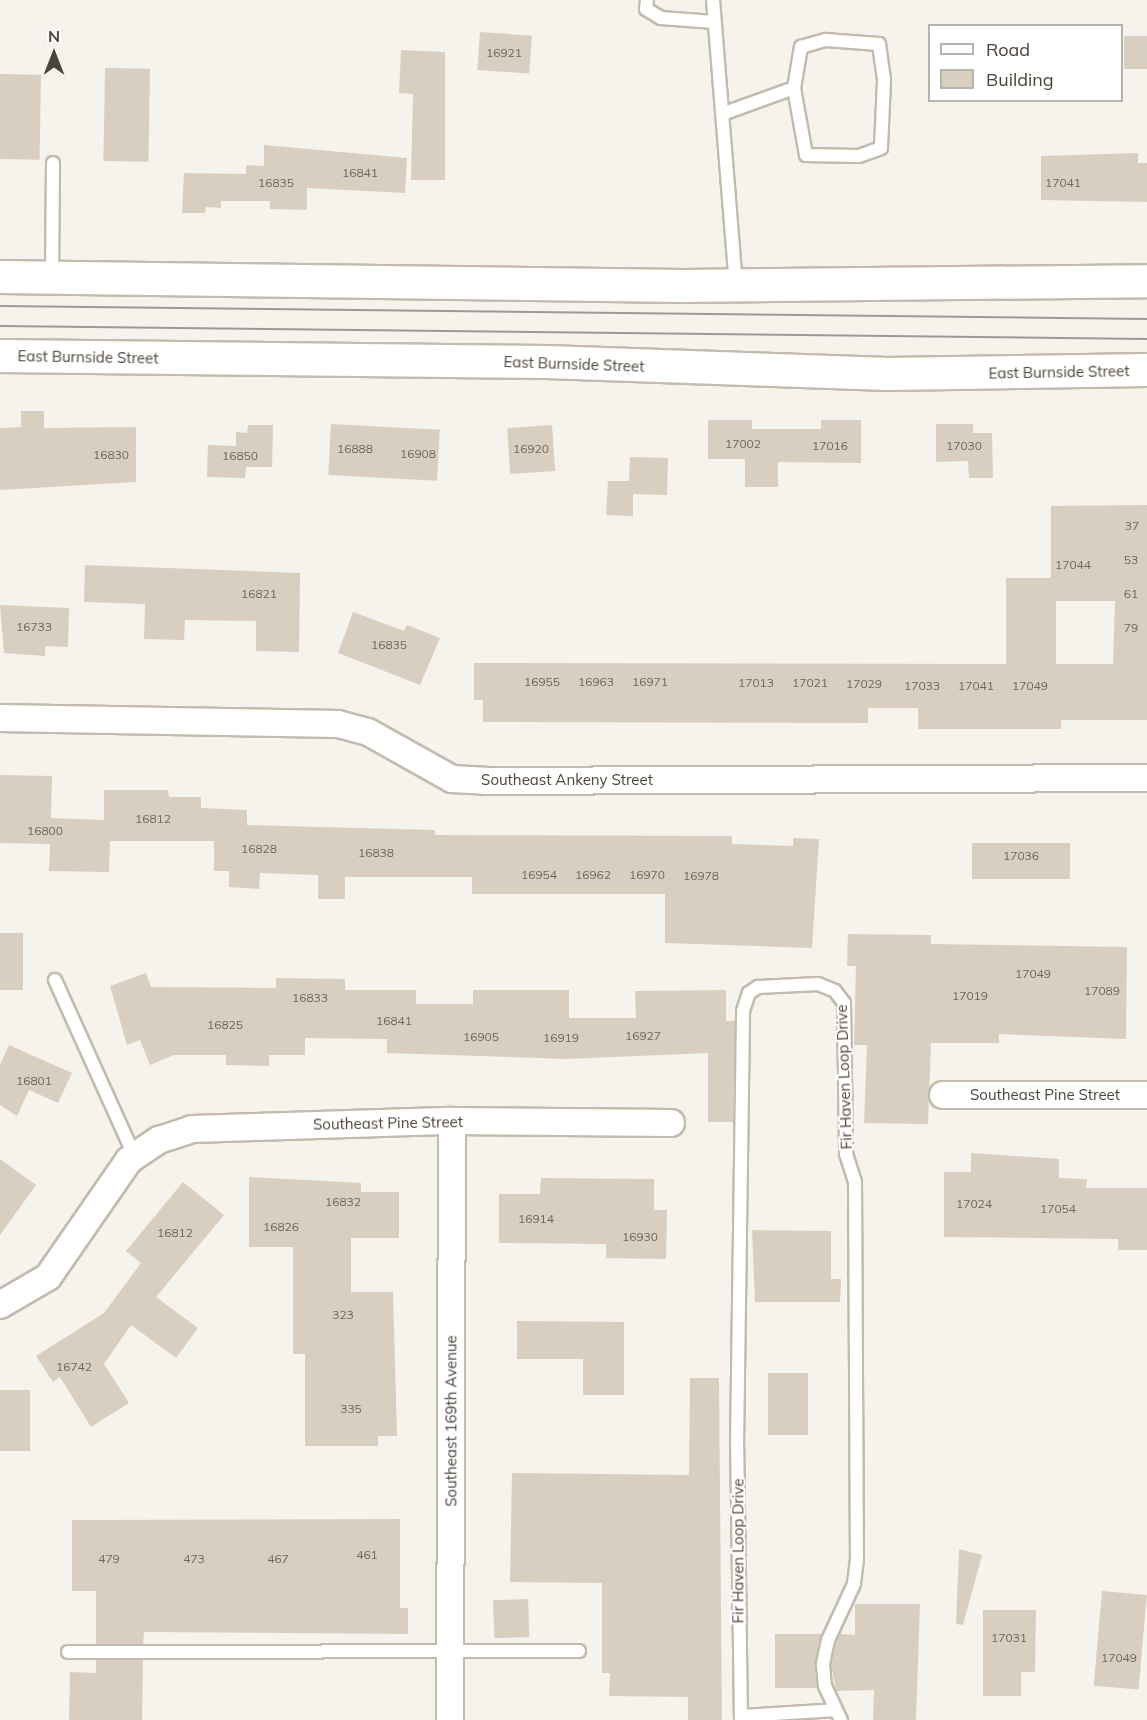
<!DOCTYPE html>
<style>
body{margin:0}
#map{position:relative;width:1147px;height:1720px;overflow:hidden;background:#f6f3ec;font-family:Mulish,sans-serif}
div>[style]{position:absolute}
.building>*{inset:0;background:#d8cfc1;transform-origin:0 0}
.roads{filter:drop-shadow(2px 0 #c2bbae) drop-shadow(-2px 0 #c2bbae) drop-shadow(0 2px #c2bbae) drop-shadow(0 -2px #c2bbae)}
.service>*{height:12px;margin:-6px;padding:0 6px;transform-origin:6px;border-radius:6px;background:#fff}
.minor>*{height:26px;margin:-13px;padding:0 13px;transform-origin:13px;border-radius:13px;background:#fff}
.tertiary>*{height:32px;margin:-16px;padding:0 16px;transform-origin:16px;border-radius:16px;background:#fff}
.tram>*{height:1.5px;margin:-0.75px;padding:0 0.75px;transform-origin:0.75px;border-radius:0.75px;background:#9a9a9a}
span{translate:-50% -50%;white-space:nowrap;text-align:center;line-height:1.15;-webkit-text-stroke:4.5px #fff;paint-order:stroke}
.number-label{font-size:12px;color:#6e675b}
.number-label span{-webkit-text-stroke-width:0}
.street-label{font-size:15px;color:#4b4439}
.legend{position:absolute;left:928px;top:24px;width:195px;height:78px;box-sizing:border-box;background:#fff;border:2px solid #b7b4b0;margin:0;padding:8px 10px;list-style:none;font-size:18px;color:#4b4439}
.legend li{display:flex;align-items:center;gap:12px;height:30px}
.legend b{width:30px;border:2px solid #b7b4b0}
.north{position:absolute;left:24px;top:24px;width:60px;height:60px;-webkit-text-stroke:4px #fff;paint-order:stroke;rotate:0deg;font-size:16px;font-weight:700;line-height:24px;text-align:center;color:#4b4439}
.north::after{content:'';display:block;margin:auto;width:21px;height:27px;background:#4b4439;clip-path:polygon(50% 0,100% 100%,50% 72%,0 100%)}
</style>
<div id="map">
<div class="building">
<div style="left:480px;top:32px;width:52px;height:38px;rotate:4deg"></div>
<div style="left:1124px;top:36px;width:23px;height:33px"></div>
<div style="clip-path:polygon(401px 50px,445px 52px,445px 180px,411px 180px,413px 94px,399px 93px)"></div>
<div style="left:105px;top:68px;width:45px;height:93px;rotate:1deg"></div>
<div style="left:0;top:74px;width:41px;height:85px;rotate:1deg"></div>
<div style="clip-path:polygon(264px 145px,407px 158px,405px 193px,307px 188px,307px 210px,270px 209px,270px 201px,221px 201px,221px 208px,206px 207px,205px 213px,182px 213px,184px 173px,246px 174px,246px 165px,264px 166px)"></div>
<div style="clip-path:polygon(1138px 153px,1138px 163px,1147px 163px,1147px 202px,1041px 200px,1041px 156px)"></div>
<div style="clip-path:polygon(21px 411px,44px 411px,44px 428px,136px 427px,136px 482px,0 490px,0 428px,21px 427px)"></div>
<div style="clip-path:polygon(708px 420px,752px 420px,752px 429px,821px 429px,821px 420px,861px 420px,861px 463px,778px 462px,778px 487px,745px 487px,745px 459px,708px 459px)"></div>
<div style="left:331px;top:424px;width:109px;height:51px;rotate:3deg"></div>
<div style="clip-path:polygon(936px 424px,973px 424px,973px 433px,992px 433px,993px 478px,969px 478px,968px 461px,936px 462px)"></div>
<div style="clip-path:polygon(248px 425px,273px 425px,272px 467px,246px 467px,245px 478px,207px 477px,208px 445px,236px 446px,236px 432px,247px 433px)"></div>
<div style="left:552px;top:425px;width:46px;height:45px;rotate:86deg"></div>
<div style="clip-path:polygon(630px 457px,668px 458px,667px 495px,633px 494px,633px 516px,606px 515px,608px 481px,629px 481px)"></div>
<div style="clip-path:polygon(evenodd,1147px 505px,1147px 720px,1061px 720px,1061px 729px,918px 729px,918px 708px,868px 708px,868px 723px,483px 722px,483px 700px,474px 700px,474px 663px,1006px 664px,1006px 578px,1051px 578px,1051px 506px,1147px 505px,1056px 601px,1115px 601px,1113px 664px,1056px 664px,1056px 601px)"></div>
<div style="clip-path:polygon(85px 565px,300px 573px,299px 652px,256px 651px,256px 621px,185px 620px,184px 640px,144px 639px,145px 604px,84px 602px)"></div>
<div style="clip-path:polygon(0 605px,69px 608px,68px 647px,45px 646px,45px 656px,4px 653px)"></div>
<div style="clip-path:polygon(353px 612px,404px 631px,407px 625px,440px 638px,420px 685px,338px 653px)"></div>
<div style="clip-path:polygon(0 775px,52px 776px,51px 818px,104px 820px,104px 790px,168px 790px,169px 797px,201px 797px,201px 808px,247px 810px,247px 825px,435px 830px,435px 835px,732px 836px,732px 844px,793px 846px,793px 838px,819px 839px,812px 948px,665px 943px,665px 894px,472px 894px,472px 877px,345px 877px,345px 899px,318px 899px,318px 875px,260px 873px,259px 889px,229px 887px,229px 871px,214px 871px,214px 841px,110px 841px,109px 872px,49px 871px,50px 844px,0 843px)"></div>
<div style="left:972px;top:843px;width:98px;height:36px"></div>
<div style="left:23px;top:933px;width:57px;height:23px;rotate:90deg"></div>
<div style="clip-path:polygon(848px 934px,931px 935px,931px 944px,1127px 947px,1126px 1039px,999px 1034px,999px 1043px,931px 1043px,928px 1124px,864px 1123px,867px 1045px,854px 1045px,856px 966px,847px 966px)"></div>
<div style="clip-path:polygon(146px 973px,151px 987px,276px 988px,276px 978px,345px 979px,345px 990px,416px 990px,416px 1004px,473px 1004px,473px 990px,569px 990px,569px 1018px,636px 1018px,635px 991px,726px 990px,726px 1021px,735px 1021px,733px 1122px,708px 1122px,708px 1053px,567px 1059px,449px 1055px,387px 1053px,387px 1039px,305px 1038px,305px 1055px,269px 1055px,269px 1066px,226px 1065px,226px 1055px,174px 1055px,150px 1065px,140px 1040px,127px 1045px,110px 986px)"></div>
<div style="clip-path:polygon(9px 1045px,72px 1073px,58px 1103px,29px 1090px,17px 1116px,0 1105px,0 1065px)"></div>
<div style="clip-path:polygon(971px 1153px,1059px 1159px,1059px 1178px,1087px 1179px,1086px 1188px,1147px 1188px,1147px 1250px,1118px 1250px,1118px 1239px,944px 1237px,944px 1172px,971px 1172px)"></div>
<div style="clip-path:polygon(0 1159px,36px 1185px,0 1235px)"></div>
<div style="clip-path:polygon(249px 1177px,361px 1183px,361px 1192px,399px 1192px,399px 1238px,351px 1238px,351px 1292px,393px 1292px,397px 1436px,378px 1436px,378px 1446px,305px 1446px,305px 1354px,293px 1354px,293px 1247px,249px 1247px)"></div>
<div style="clip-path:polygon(541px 1178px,654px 1179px,654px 1210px,667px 1210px,666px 1259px,606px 1258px,606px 1244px,499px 1243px,499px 1194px,540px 1194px)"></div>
<div style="clip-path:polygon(183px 1182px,224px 1215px,156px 1297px,198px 1328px,176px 1358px,131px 1325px,104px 1364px,129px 1403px,91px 1427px,60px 1377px,53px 1382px,36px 1356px,104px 1313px,141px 1263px,126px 1251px)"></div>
<div style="clip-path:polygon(752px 1230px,831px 1231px,831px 1279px,841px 1279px,840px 1302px,755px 1302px)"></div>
<div style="clip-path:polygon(517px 1321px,624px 1322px,624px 1395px,583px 1395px,583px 1359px,517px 1359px)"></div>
<div style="left:768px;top:1373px;width:40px;height:62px"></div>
<div style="clip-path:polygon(690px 1378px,719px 1378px,722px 1720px,688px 1720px,688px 1697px,609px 1696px,610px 1673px,602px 1673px,602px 1583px,510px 1582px,512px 1473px,689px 1475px)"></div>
<div style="left:0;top:1390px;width:30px;height:61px"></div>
<div style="clip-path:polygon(400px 1519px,400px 1608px,408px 1608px,408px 1634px,144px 1632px,143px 1644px,96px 1644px,96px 1591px,72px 1591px,72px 1520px)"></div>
<div style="clip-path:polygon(959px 1549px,982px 1555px,963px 1625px,956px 1624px)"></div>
<div style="left:1102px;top:1591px;width:45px;height:95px;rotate:5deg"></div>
<div style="left:528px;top:1599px;width:38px;height:35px;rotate:88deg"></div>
<div style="clip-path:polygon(855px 1604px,920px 1604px,916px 1720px,873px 1720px,874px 1690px,836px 1691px,831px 1664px,836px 1643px,840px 1634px,855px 1635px)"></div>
<div style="clip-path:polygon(983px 1610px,1036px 1610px,1035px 1672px,1021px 1672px,1021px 1696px,983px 1696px)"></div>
<div style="clip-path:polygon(775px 1634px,822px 1634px,815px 1663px,817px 1688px,775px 1688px)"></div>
<div style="clip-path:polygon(96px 1660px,143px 1660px,142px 1720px,69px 1720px,70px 1672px,96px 1673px)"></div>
</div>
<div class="roads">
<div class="service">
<div style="left:647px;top:0;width:9px;rotate:96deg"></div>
<div style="left:646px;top:9px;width:17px;rotate:31deg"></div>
<div style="left:661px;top:18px;width:53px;rotate:4.3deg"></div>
<div style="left:713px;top:0;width:285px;rotate:85.4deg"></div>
<div style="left:722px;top:114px;width:77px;rotate:-19.9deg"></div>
<div style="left:794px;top:88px;width:42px;rotate:-80.3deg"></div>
<div style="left:801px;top:47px;width:26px;rotate:-16deg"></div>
<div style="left:826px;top:40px;width:53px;rotate:4.3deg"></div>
<div style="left:879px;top:44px;width:37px;rotate:82deg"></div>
<div style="left:884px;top:81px;width:67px;rotate:92.6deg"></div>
<div style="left:881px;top:148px;width:23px;rotate:160deg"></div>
<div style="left:859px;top:156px;width:53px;rotate:-178.9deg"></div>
<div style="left:806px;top:155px;width:68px;rotate:-100.2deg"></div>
<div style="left:52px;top:277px;width:114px;rotate:-89.5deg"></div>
<div style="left:55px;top:980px;width:194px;rotate:65.7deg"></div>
<div style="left:68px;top:1652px;width:511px;rotate:-0.11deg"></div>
<div style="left:741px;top:1716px;width:95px;rotate:-3.6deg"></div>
<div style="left:741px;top:1720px;width:274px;rotate:-90.8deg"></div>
<div style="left:737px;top:1446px;width:435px;rotate:-89.2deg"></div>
<div style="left:743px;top:1011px;width:19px;rotate:-72deg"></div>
<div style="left:749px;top:993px;width:11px;rotate:-34deg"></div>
<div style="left:758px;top:987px;width:60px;rotate:-2.9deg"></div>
<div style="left:818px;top:984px;width:18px;rotate:22deg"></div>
<div style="left:835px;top:991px;width:15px;rotate:53deg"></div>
<div style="left:844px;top:1003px;width:151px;rotate:89.2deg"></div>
<div style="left:846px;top:1154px;width:29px;rotate:72deg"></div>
<div style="left:855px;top:1182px;width:377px;rotate:89.7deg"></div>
<div style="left:857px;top:1559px;width:25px;rotate:97deg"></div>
<div style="left:854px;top:1584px;width:62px;rotate:114.9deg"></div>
<div style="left:828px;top:1640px;width:25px;rotate:102deg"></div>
<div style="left:823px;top:1664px;width:22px;rotate:85deg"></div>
<div style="left:825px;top:1686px;width:38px;rotate:65deg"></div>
</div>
<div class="minor">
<div style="left:0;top:718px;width:338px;rotate:1deg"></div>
<div style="left:338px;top:724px;width:31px;rotate:15deg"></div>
<div style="left:368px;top:732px;width:96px;rotate:29.2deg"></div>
<div style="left:452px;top:779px;width:33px;rotate:3deg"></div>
<div style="left:485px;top:781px;width:662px;rotate:-0.26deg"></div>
<div style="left:943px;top:1095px;width:204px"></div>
<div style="left:0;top:1305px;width:56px;rotate:-30.3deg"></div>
<div style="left:48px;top:1277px;width:142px;rotate:-55.3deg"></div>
<div style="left:129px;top:1160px;width:36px;rotate:-34deg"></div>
<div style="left:159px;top:1140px;width:35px;rotate:-18deg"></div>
<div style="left:192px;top:1129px;width:260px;rotate:-1.8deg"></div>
<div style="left:452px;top:1121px;width:219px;rotate:0.5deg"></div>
<div style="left:450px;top:1720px;width:599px;rotate:-89.81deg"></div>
</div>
<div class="tertiary">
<div style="left:0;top:277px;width:682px;rotate:0.76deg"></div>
<div style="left:682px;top:286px;width:465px;rotate:-0.6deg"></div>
<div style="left:0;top:356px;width:547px;rotate:0.63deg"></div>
<div style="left:547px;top:362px;width:341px;rotate:2deg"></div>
<div style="left:888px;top:374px;width:259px;rotate:-0.9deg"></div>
</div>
</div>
<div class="tram">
<div style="left:0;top:306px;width:1147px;rotate:0.65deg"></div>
<div style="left:0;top:326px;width:1147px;rotate:0.65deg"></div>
</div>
<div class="number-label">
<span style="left:504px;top:53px">16921</span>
<span style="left:360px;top:173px">16841</span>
<span style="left:276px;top:183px">16835</span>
<span style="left:1063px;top:183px">17041</span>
<span style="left:743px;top:444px">17002</span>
<span style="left:830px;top:446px">17016</span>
<span style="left:964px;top:446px">17030</span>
<span style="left:355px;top:449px">16888</span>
<span style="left:531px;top:449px">16920</span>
<span style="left:418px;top:454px">16908</span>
<span style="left:111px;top:455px">16830</span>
<span style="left:240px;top:456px">16850</span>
<span style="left:1132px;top:526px">37</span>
<span style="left:1131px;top:560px">53</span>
<span style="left:1073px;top:565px">17044</span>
<span style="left:259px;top:594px">16821</span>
<span style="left:1131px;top:594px">61</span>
<span style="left:34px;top:627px">16733</span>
<span style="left:1131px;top:628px">79</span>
<span style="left:389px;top:645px">16835</span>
<span style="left:542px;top:682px">16955</span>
<span style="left:596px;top:682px">16963</span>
<span style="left:650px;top:682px">16971</span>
<span style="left:756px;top:683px">17013</span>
<span style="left:810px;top:683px">17021</span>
<span style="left:864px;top:684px">17029</span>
<span style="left:922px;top:686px">17033</span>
<span style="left:976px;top:686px">17041</span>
<span style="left:1030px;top:686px">17049</span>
<span style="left:153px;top:819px">16812</span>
<span style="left:45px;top:831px">16800</span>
<span style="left:259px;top:849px">16828</span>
<span style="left:376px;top:853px">16838</span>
<span style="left:1021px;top:856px">17036</span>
<span style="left:539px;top:875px">16954</span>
<span style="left:593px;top:875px">16962</span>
<span style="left:647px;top:875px">16970</span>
<span style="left:701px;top:876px">16978</span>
<span style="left:1033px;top:974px">17049</span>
<span style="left:1102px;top:991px">17089</span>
<span style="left:970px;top:996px">17019</span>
<span style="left:310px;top:998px">16833</span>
<span style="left:394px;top:1021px">16841</span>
<span style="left:225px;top:1025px">16825</span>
<span style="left:643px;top:1036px">16927</span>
<span style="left:481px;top:1037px">16905</span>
<span style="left:561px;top:1038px">16919</span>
<span style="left:34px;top:1081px">16801</span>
<span style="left:343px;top:1202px">16832</span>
<span style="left:974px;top:1204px">17024</span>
<span style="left:1058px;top:1209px">17054</span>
<span style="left:536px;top:1219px">16914</span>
<span style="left:281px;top:1227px">16826</span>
<span style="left:175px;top:1233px">16812</span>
<span style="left:640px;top:1237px">16930</span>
<span style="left:343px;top:1315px">323</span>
<span style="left:74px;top:1367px">16742</span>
<span style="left:351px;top:1409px">335</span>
<span style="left:367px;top:1555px">461</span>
<span style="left:109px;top:1559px">479</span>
<span style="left:194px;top:1559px">473</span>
<span style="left:278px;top:1559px">467</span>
<span style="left:1009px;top:1638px">17031</span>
<span style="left:1119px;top:1658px">17049</span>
</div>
<div class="street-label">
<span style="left:88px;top:357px;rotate:1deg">East Burnside Street</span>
<span style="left:574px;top:364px;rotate:2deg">East Burnside Street</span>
<span style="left:1059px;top:372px;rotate:-1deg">East Burnside Street</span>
<span style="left:567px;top:780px">Southeast Ankeny Street</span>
<span style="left:844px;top:1077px;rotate:-92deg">Fir Haven Loop Drive</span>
<span style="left:1045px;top:1095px">Southeast Pine Street</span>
<span style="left:388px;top:1123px;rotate:-1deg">Southeast Pine Street</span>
<span style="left:451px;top:1421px;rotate:-90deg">Southeast 169th Avenue</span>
<span style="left:738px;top:1551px;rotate:-90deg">Fir Haven Loop Drive</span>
</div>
<ul class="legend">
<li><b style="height:8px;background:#fff"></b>Road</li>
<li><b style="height:16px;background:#d8cfc1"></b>Building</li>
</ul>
<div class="north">N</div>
</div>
